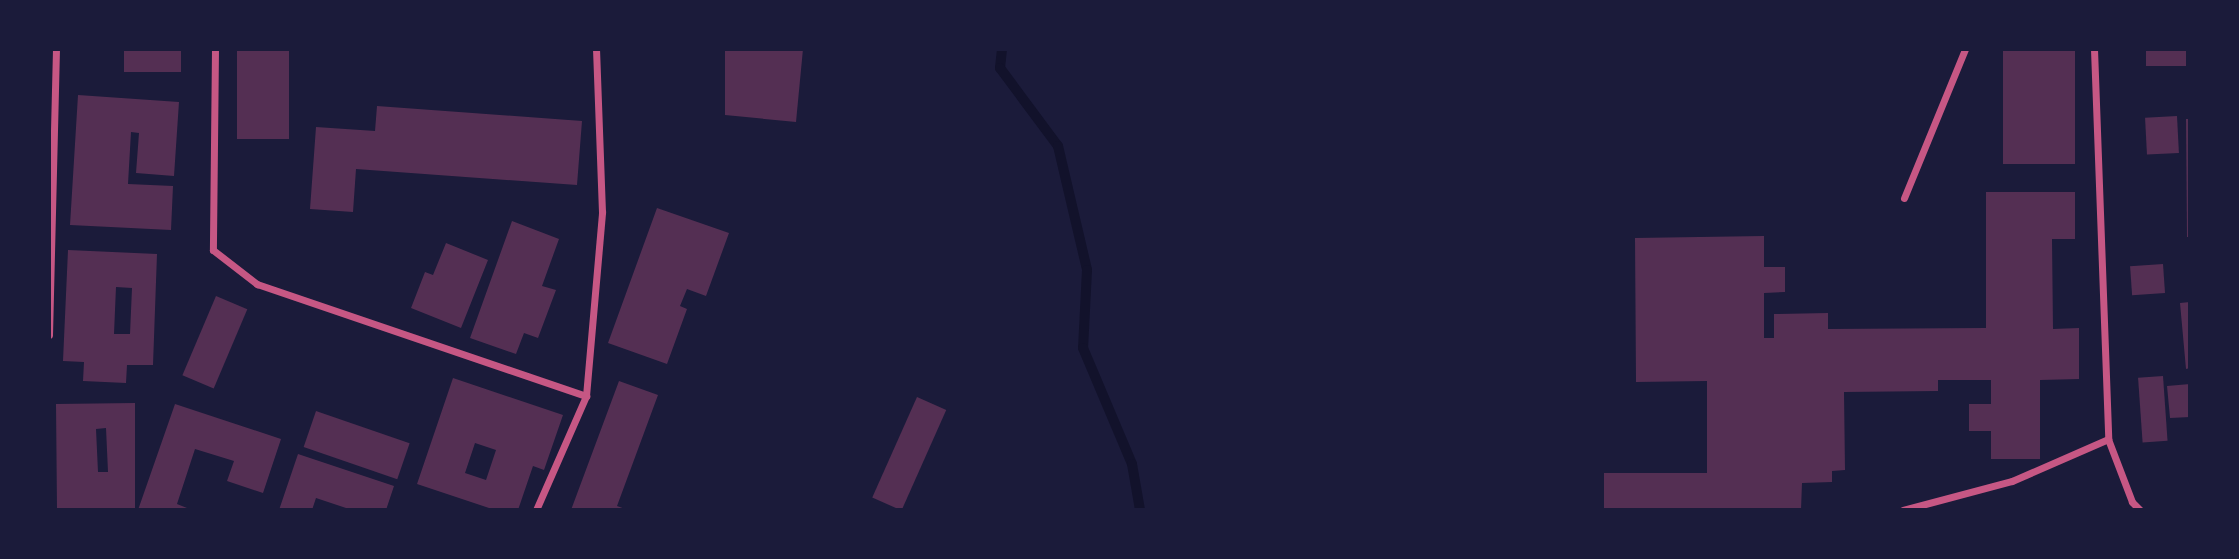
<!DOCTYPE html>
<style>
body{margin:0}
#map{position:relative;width:2239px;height:559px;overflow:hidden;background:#1b1b3a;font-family:"DejaVu Sans",sans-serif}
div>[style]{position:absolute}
.stream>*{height:10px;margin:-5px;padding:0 5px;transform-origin:5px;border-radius:5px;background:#12122b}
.building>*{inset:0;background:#542f53;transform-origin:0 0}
.minor>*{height:7px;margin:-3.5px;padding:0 3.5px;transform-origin:3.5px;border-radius:3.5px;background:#c65784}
span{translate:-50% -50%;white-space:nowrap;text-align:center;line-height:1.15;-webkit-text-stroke:6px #1b1b3a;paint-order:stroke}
.frame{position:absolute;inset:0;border:51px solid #1b1b3a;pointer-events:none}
</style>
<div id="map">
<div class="stream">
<div style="left:1002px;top:49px;width:19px;rotate:96deg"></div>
<div style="left:1000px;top:68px;width:97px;rotate:53.4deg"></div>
<div style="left:1058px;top:146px;width:127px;rotate:76.8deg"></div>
<div style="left:1087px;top:270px;width:78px;rotate:92.9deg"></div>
<div style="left:1083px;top:348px;width:126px;rotate:67.1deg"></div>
<div style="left:1132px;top:464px;width:47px;rotate:80.1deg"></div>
</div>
<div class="building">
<div style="left:124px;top:49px;width:57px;height:23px"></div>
<div style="left:237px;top:49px;width:52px;height:90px"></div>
<div style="clip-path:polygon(725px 49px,803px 49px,796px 122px,725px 115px)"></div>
<div style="left:2003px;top:49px;width:72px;height:115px"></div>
<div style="left:2146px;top:49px;width:40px;height:17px"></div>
<div style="clip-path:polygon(78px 95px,179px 102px,174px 176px,136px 173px,139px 133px,131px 132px,128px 184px,173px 186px,171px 230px,70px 225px)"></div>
<div style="clip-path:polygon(377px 106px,582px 121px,577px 185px,356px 169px,353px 212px,310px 209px,316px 127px,375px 131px)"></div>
<div style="left:2177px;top:116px;width:37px;height:32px;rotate:87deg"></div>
<div style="clip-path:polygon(2186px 119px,2190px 119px,2190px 237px,2187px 237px)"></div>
<div style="clip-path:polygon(1986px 192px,2075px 192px,2075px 239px,2052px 239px,2053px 329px,2079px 328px,2079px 379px,2040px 380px,2040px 459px,1991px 459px,1991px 431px,1969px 431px,1969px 404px,1991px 404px,1991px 380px,1938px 380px,1938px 391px,1844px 392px,1845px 470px,1832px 471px,1832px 482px,1802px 483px,1801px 510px,1604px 510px,1604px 473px,1707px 473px,1707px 381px,1636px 382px,1635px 238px,1764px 236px,1764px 267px,1785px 267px,1785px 292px,1764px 293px,1764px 338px,1774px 338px,1774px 314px,1828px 313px,1828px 329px,1986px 328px)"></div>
<div style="clip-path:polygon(657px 208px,729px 233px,706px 296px,687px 289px,680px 306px,687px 309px,667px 364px,608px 343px)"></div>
<div style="clip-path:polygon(512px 221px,559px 239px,542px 286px,556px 290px,538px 338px,524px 333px,516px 354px,470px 338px)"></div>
<div style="clip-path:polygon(446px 243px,488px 260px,461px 328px,411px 308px,425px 272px,433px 275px)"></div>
<div style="clip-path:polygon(evenodd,68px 250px,157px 254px,153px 365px,127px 365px,126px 383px,83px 381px,84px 362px,63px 361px,68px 250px,116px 287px,132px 288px,130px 334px,114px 334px,116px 287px)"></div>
<div style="left:2163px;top:264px;width:29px;height:33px;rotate:86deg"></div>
<div style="left:216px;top:296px;width:34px;height:86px;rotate:23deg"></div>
<div style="clip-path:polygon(2190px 302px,2190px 368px,2186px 369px,2180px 303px)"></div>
<div style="left:2163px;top:376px;width:65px;height:25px;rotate:86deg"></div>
<div style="clip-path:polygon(evenodd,453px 378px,563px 415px,544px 470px,533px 466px,518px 510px,495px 510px,417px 484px,453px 378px,475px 443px,496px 450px,486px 480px,465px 473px,475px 443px)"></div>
<div style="clip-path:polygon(619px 381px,658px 395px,617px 506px,628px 510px,571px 510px)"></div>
<div style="clip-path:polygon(2190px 384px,2190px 417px,2170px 418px,2167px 386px)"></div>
<div style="left:917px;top:397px;width:32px;height:110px;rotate:24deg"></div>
<div style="clip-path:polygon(evenodd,135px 403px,135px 510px,57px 510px,56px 404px,135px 403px,106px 428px,108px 472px,98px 472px,96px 429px,106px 428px)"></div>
<div style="clip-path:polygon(175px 404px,281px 439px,263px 493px,227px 481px,234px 461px,195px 449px,177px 504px,192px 510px,138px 510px)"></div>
<div style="left:316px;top:411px;width:99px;height:38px;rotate:19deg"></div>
<div style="clip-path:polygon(298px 454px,394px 486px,386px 510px,352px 510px,316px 498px,312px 510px,279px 510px)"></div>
</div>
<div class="minor">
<div style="left:215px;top:49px;width:201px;rotate:90.6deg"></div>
<div style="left:213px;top:250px;width:56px;rotate:37.7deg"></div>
<div style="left:257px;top:284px;width:348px;rotate:18.8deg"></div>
<div style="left:2094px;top:49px;width:390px;rotate:87.9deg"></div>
<div style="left:2108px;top:439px;width:67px;rotate:69.1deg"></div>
<div style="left:2132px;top:502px;width:11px;rotate:45deg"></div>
<div style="left:1904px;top:198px;width:161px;rotate:-67.7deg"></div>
<div style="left:49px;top:335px;width:286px;rotate:-88.6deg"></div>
<div style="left:536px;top:510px;width:124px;rotate:-66.3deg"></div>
<div style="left:586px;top:396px;width:185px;rotate:-85deg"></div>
<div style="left:602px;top:212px;width:163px;rotate:-92.1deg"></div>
<div style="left:1903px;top:510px;width:113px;rotate:-14.9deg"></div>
<div style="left:2012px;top:481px;width:105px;rotate:-23.6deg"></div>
</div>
<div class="frame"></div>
</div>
